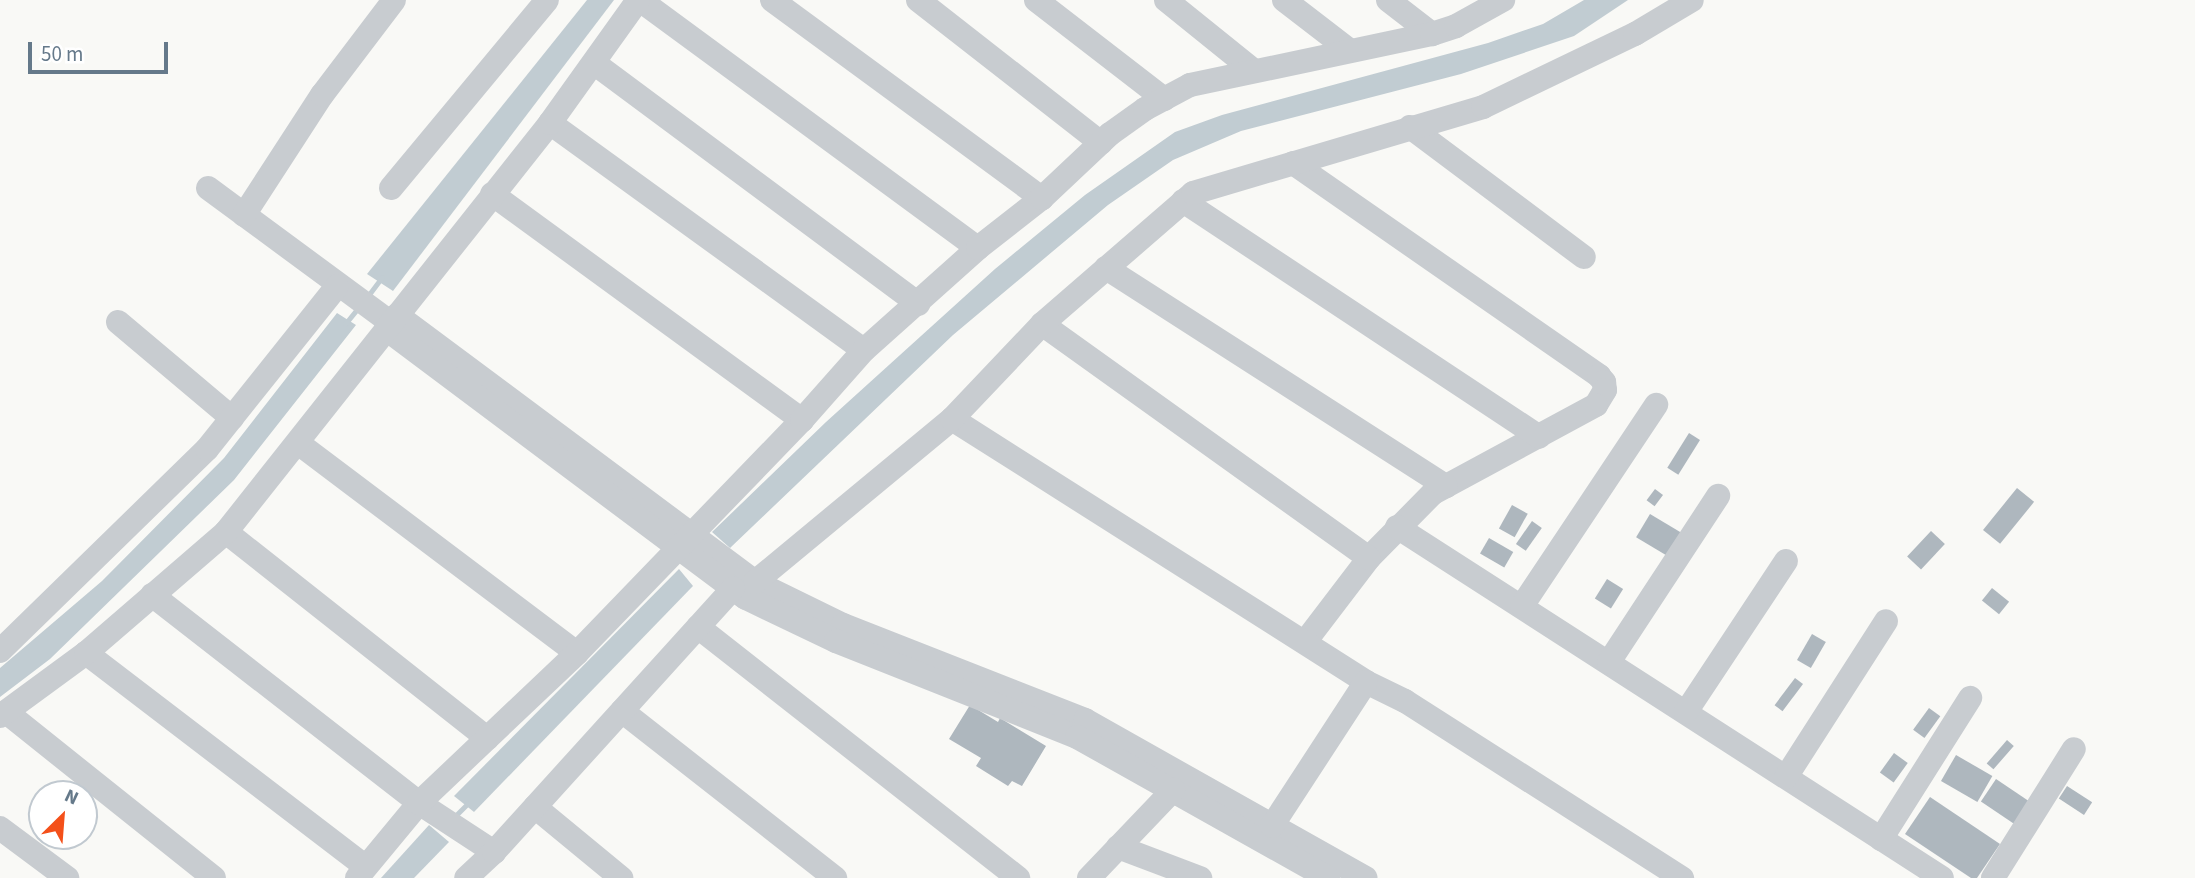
<!DOCTYPE html>
<style>
body{margin:0}
#map{position:relative;width:2195px;height:878px;overflow:hidden;background:#f9f9f6;font-family:"Source Sans 3",sans-serif}
div>[style]{position:absolute}
.water>*{inset:0;background:#c1ccd2}
.stream>*{height:5px;margin:-2.5px;padding:0 2.5px;transform-origin:2.5px;border-radius:2.5px;background:#c1ccd2}
.building>*{inset:0;background:#aeb7be;transform-origin:0 0}
.minor>*{height:24px;margin:-12px;padding:0 12px;transform-origin:12px;border-radius:12px;background:#c8ccd0}
span{translate:-50% -50%;white-space:nowrap;text-align:center;line-height:1.15;-webkit-text-stroke:7px #fff;paint-order:stroke}
.north{position:absolute;left:28px;top:780px;width:70px;height:70px;box-sizing:border-box;background:#fff;border:2px solid #c1c9d0;border-radius:50%;rotate:25deg;font-size:19px;font-weight:700;line-height:28px;text-align:center;color:#65798a}
.north::after{content:'';display:block;margin:auto;width:24px;height:32px;background:#f4501a;clip-path:polygon(50% 0,100% 100%,50% 72%,0 100%)}
.scale{position:absolute;left:28px;top:42px;width:140px;height:32px;box-sizing:border-box;border:4px solid #65798a;border-top:0;padding-left:9px;font-size:21px;line-height:24px;white-space:nowrap;color:#65798a;-webkit-text-stroke:5px #fff;paint-order:stroke}
</style>
<div id="map">
<div class="water">
<div style="clip-path:polygon(587px 0,614px 0,393px 291px,367px 274px)"></div>
<div style="clip-path:polygon(1584px 0,1628px 0,1574px 36px,1461px 74px,1241px 131px,1173px 160px,1108px 205px,953px 335px,730px 548px,712px 532px,826px 422px,995px 269px,1085px 195px,1175px 132px,1222px 115px,1488px 43px,1543px 24px)"></div>
<div style="clip-path:polygon(337px 313px,356px 325px,234px 480px,50px 659px,0 697px,0 668px,102px 581px,224px 458px)"></div>
<div style="clip-path:polygon(679px 569px,693px 586px,474px 812px,454px 796px)"></div>
<div style="clip-path:polygon(429px 825px,449px 842px,414px 878px,381px 878px)"></div>
</div>
<div class="stream">
<div style="left:367px;top:297px;width:25px;rotate:-53deg"></div>
<div style="left:345px;top:324px;width:22px;rotate:-51deg"></div>
<div style="left:453px;top:818px;width:21px;rotate:-45deg"></div>
</div>
<div class="building">
<div style="left:1689px;top:433px;width:13px;height:41px;rotate:32deg"></div>
<div style="left:2017px;top:488px;width:22px;height:54px;rotate:39deg"></div>
<div style="left:1655px;top:489px;width:10px;height:14px;rotate:37deg"></div>
<div style="left:1512px;top:505px;width:18px;height:27px;rotate:29deg"></div>
<div style="left:1650px;top:514px;width:41px;height:27px;rotate:31deg"></div>
<div style="left:1532px;top:521px;width:12px;height:28px;rotate:35deg"></div>
<div style="left:1931px;top:531px;width:19px;height:35px;rotate:43deg"></div>
<div style="left:1489px;top:538px;width:28px;height:18px;rotate:30deg"></div>
<div style="left:1607px;top:579px;width:19px;height:23px;rotate:32deg"></div>
<div style="left:1992px;top:588px;width:22px;height:16px;rotate:39deg"></div>
<div style="left:1812px;top:634px;width:16px;height:30px;rotate:30deg"></div>
<div style="left:1795px;top:678px;width:10px;height:34px;rotate:37deg"></div>
<div style="clip-path:polygon(970px 705px,998px 722px,1000px 718px,1046px 746px,1022px 786px,1012px 781px,1008px 786px,976px 766px,981px 758px,949px 739px)"></div>
<div style="left:1929px;top:708px;width:14px;height:27px;rotate:36deg"></div>
<div style="left:2007px;top:740px;width:9px;height:31px;rotate:41deg"></div>
<div style="left:1894px;top:753px;width:17px;height:24px;rotate:36deg"></div>
<div style="left:1956px;top:755px;width:42px;height:30px;rotate:30deg"></div>
<div style="left:1996px;top:779px;width:43px;height:27px;rotate:34deg"></div>
<div style="left:2067px;top:786px;width:30px;height:15px;rotate:33deg"></div>
<div style="clip-path:polygon(1930px 797px,2000px 844px,1977px 878px,1971px 878px,1905px 834px)"></div>
</div>
<div class="minor">
<div style="left:640px;top:0;width:419px;rotate:36.3deg"></div>
<div style="left:772px;top:0;width:335px;rotate:36.3deg"></div>
<div style="left:918px;top:0;width:232px;rotate:38deg"></div>
<div style="left:1036px;top:0;width:162px;rotate:37.7deg"></div>
<div style="left:1166px;top:0;width:113px;rotate:38.9deg"></div>
<div style="left:1284px;top:0;width:82px;rotate:37.6deg"></div>
<div style="left:1388px;top:0;width:56px;rotate:37.7deg"></div>
<div style="left:594px;top:63px;width:404px;rotate:36.6deg"></div>
<div style="left:550px;top:123px;width:387px;rotate:35.9deg"></div>
<div style="left:1410px;top:127px;width:217px;rotate:36.8deg"></div>
<div style="left:1293px;top:163px;width:373px;rotate:34.8deg"></div>
<div style="left:1599px;top:376px;width:8px;rotate:50deg"></div>
<div style="left:1604px;top:382px;width:8px;rotate:83deg"></div>
<div style="left:1605px;top:390px;width:17px;rotate:121deg"></div>
<div style="left:1596px;top:405px;width:185px;rotate:151.6deg"></div>
<div style="left:1433px;top:493px;width:91px;rotate:134.6deg"></div>
<div style="left:1369px;top:558px;width:106px;rotate:127.3deg"></div>
<div style="left:208px;top:188px;width:227px;rotate:36.4deg"></div>
<div style="left:391px;top:188px;width:244px;rotate:-50.3deg"></div>
<div style="left:492px;top:194px;width:384px;rotate:36.1deg"></div>
<div style="left:1183px;top:201px;width:427px;rotate:33.5deg"></div>
<div style="left:244px;top:215px;width:143px;rotate:-57deg"></div>
<div style="left:322px;top:95px;width:119px;rotate:-52.8deg"></div>
<div style="left:1106px;top:268px;width:404px;rotate:32.7deg"></div>
<div style="left:397px;top:315px;width:447px;rotate:36.7deg"></div>
<div style="left:755px;top:582px;width:98px;rotate:26deg"></div>
<div style="left:843px;top:625px;width:260px;rotate:21.4deg"></div>
<div style="left:1085px;top:720px;width:322px;rotate:29.4deg"></div>
<div style="left:118px;top:322px;width:149px;rotate:40.1deg"></div>
<div style="left:1042px;top:324px;width:402px;rotate:35.6deg"></div>
<div style="left:386px;top:329px;width:449px;rotate:36.8deg"></div>
<div style="left:746px;top:598px;width:100px;rotate:25.5deg"></div>
<div style="left:836px;top:641px;width:259px;rotate:21.7deg"></div>
<div style="left:1077px;top:737px;width:288px;rotate:29.3deg"></div>
<div style="left:952px;top:419px;width:490px;rotate:32.4deg"></div>
<div style="left:1366px;top:682px;width:43px;rotate:26deg"></div>
<div style="left:1405px;top:701px;width:329px;rotate:32.6deg"></div>
<div style="left:298px;top:443px;width:349px;rotate:37deg"></div>
<div style="left:1397px;top:527px;width:648px;rotate:32.78deg"></div>
<div style="left:226px;top:532px;width:333px;rotate:38.3deg"></div>
<div style="left:755px;top:582px;width:256px;rotate:-39.6deg"></div>
<div style="left:952px;top:419px;width:131px;rotate:-46.5deg"></div>
<div style="left:1042px;top:324px;width:200px;rotate:-40.9deg"></div>
<div style="left:1193px;top:193px;width:302px;rotate:-16.5deg"></div>
<div style="left:1483px;top:107px;width:169px;rotate:-25.7deg"></div>
<div style="left:1635px;top:34px;width:66px;rotate:-30.8deg"></div>
<div style="left:152px;top:595px;width:338px;rotate:37.9deg"></div>
<div style="left:419px;top:803px;width:90px;rotate:33.2deg"></div>
<div style="left:494px;top:852px;width:38px;rotate:137deg"></div>
<div style="left:1522px;top:606px;width:242px;rotate:-56.3deg"></div>
<div style="left:698px;top:627px;width:407px;rotate:38.1deg"></div>
<div style="left:0;top:651px;width:289px;rotate:-44.3deg"></div>
<div style="left:207px;top:449px;width:208px;rotate:-51.4deg"></div>
<div style="left:86px;top:653px;width:352px;rotate:37.4deg"></div>
<div style="left:1609px;top:662px;width:199px;rotate:-56.7deg"></div>
<div style="left:622px;top:711px;width:271px;rotate:38.1deg"></div>
<div style="left:6px;top:712px;width:266px;rotate:38.6deg"></div>
<div style="left:1686px;top:712px;width:181px;rotate:-56.5deg"></div>
<div style="left:0;top:716px;width:107px;rotate:-36.2deg"></div>
<div style="left:86px;top:653px;width:185px;rotate:-40.8deg"></div>
<div style="left:226px;top:532px;width:522px;rotate:-51.61deg"></div>
<div style="left:550px;top:123px;width:151px;rotate:-54.4deg"></div>
<div style="left:1786px;top:777px;width:185px;rotate:-57.3deg"></div>
<div style="left:535px;top:807px;width:112px;rotate:39.5deg"></div>
<div style="left:1272px;top:826px;width:172px;rotate:-56.9deg"></div>
<div style="left:0;top:828px;width:84px;rotate:36.7deg"></div>
<div style="left:1881px;top:839px;width:167px;rotate:-57.7deg"></div>
<div style="left:1118px;top:847px;width:88px;rotate:20.7deg"></div>
<div style="left:494px;top:852px;width:356px;rotate:-47.8deg"></div>
<div style="left:357px;top:878px;width:97px;rotate:-50.4deg"></div>
<div style="left:419px;top:803px;width:218px;rotate:-43.5deg"></div>
<div style="left:577px;top:653px;width:324px;rotate:-46deg"></div>
<div style="left:802px;top:420px;width:94px;rotate:-48.5deg"></div>
<div style="left:864px;top:350px;width:153px;rotate:-41.8deg"></div>
<div style="left:978px;top:248px;width:81px;rotate:-38deg"></div>
<div style="left:1042px;top:198px;width:93px;rotate:-43.3deg"></div>
<div style="left:1110px;top:134px;width:43px;rotate:-35.5deg"></div>
<div style="left:1145px;top:109px;width:51px;rotate:-28.1deg"></div>
<div style="left:1190px;top:85px;width:247px;rotate:-11.9deg"></div>
<div style="left:1432px;top:34px;width:25px;rotate:-18deg"></div>
<div style="left:1456px;top:26px;width:54px;rotate:-29deg"></div>
<div style="left:1089px;top:878px;width:122px;rotate:-46.3deg"></div>
<div style="left:1993px;top:878px;width:152px;rotate:-57.9deg"></div>
</div>
<div class="north">N</div>
<div class="scale">50 m</div>
</div>
